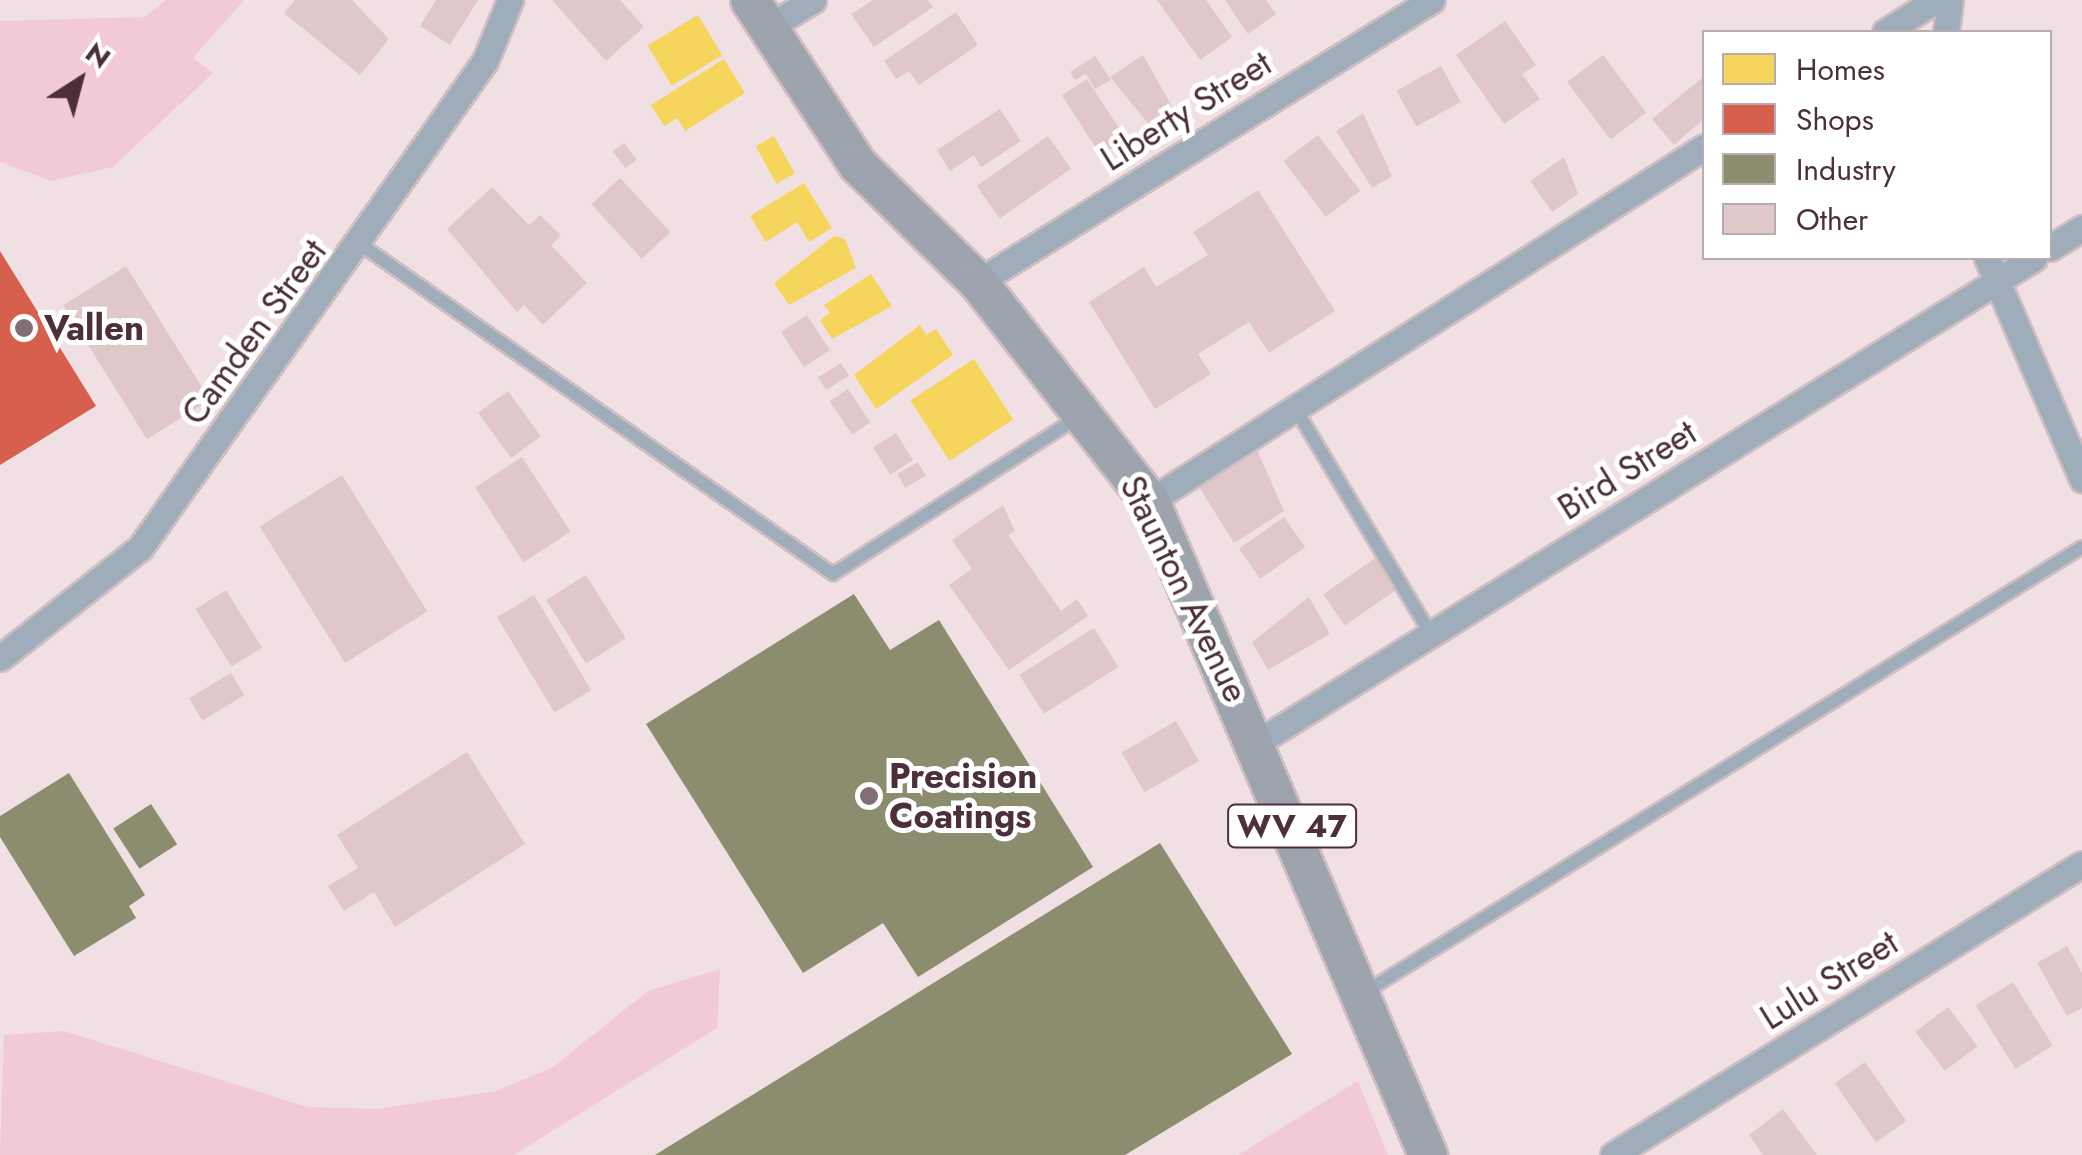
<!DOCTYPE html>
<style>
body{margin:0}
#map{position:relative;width:2082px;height:1155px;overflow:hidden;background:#f0e0e4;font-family:Jost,sans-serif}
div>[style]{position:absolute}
.green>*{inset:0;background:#f2cad5}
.homes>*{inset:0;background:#f6d55c;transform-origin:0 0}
.shops>*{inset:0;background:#d6604d}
.industry>*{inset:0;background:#8c8c6e;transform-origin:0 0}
.building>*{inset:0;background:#dfc7ca;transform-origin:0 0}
.roads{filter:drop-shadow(2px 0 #cebec2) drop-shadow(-2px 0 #cebec2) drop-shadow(0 2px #cebec2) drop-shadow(0 -2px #cebec2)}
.lane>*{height:12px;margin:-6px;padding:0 6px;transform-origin:6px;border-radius:6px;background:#9facb9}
.street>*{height:25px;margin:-12.5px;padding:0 12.5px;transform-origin:12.5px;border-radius:12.5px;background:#9facb9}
.primary>*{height:38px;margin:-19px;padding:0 19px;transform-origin:19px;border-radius:19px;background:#9ea4ae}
.dots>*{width:28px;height:28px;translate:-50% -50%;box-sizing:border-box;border:5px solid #fff;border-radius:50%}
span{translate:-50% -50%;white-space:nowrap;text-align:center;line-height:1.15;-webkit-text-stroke:10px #fff;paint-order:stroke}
.shield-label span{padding:2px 8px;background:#fff;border:2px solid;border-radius:8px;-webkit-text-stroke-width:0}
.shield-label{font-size:32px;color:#4c2f38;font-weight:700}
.street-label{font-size:35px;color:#4c2f38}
.poi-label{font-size:35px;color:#4c2f38;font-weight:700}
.left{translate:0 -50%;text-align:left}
.legend{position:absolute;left:1702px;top:30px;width:350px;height:230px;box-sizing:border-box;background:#fff;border:2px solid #b7acaf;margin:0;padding:12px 18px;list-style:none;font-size:30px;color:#4c2f38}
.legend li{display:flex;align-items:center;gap:20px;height:50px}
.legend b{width:50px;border:2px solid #b7acaf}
.north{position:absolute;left:30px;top:30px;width:100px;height:100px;-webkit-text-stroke:8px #fff;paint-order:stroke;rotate:36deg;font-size:28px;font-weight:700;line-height:40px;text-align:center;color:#4c2f38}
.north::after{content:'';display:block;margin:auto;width:35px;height:45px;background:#4c2f38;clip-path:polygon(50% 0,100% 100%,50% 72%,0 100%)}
</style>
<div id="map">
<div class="green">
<div style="clip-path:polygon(166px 0,244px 0,193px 58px,213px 73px,113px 167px,51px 181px,0 162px,0 21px,145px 17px)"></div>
<div style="clip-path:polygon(720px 969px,717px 1028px,514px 1155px,0 1155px,4px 1035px,64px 1031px,308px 1107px,377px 1109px,496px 1091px,553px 1067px,648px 991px)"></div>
<div style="clip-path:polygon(1358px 1081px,1388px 1155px,1238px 1155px)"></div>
</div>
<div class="homes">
<div style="left:698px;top:15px;width:47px;height:59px;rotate:59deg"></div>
<div style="clip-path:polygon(724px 59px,745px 93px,685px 131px,677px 118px,664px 126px,651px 105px)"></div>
<div style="left:774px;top:136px;width:43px;height:21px;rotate:61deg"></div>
<div style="clip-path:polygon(804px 183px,832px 228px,809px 242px,797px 222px,766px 242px,750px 216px)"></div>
<div style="clip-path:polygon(834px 236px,845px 239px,856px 268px,789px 305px,774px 283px)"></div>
<div style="clip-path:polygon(871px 274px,892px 306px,832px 339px,820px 320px,830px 313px,824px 305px)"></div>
<div style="clip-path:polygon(920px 325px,926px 335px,936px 329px,953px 355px,876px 409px,854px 375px)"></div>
<div style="left:974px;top:359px;width:72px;height:76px;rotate:57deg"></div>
</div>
<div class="shops">
<div style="clip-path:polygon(0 251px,96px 406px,0 465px)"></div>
</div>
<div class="industry">
<div style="clip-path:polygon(854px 594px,890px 650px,939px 620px,1093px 867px,918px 977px,883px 923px,803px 973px,646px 724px)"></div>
<div style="clip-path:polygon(69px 773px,145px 895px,129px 906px,136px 918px,74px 956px,0 837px,0 816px)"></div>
<div style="left:151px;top:804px;width:48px;height:45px;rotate:57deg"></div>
<div style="clip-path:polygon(1160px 843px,1292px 1054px,1125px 1155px,655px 1155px)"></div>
</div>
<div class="building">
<div style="clip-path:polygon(295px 0,352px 0,389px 39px,360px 75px,284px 13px)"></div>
<div style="clip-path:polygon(436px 0,478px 0,450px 45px,420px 26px)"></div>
<div style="clip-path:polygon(552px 0,620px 0,644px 27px,606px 61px)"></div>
<div style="clip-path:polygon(873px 0,928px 0,933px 7px,874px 47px,851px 14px)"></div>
<div style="clip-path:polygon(1157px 0,1206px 0,1232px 37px,1200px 60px)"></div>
<div style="clip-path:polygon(1225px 0,1266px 0,1276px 14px,1248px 34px)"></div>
<div style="clip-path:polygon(956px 12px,978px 45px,919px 85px,909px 71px,896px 79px,884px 61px)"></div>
<div style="clip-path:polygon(1505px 21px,1536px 65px,1522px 74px,1540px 99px,1504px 124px,1456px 55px)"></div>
<div style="clip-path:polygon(1143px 55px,1175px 112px,1151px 127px,1110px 77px)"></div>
<div style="left:1603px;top:55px;width:72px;height:45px;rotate:53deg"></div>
<div style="clip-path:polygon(1095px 56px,1111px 80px,1095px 89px,1086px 74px,1075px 80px,1070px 72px)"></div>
<div style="left:1441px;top:66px;width:41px;height:51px;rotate:61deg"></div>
<div style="clip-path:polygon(1702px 78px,1704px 119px,1674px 145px,1652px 119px)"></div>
<div style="left:1087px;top:79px;width:72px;height:30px;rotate:57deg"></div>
<div style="clip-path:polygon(1000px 109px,1021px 141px,981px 167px,974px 155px,950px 171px,937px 150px)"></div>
<div style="clip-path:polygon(1363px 113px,1392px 176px,1372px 188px,1336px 131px)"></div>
<div style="left:1318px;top:135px;width:70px;height:43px;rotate:53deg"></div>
<div style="left:1048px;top:136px;width:40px;height:87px;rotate:55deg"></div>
<div style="left:624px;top:143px;width:21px;height:14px;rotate:53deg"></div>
<div style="clip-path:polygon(1564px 157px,1578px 194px,1552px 212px,1530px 181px)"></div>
<div style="left:620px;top:178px;width:74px;height:39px;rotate:47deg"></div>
<div style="clip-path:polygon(492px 187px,529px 225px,540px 215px,561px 235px,551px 245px,587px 283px,543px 325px,524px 305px,517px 312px,447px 229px)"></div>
<div style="clip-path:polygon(1258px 190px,1335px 311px,1269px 353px,1249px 322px,1198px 354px,1211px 374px,1155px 409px,1089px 302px,1144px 267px,1156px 287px,1208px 255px,1193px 232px)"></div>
<div style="left:126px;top:266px;width:158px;height:74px;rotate:58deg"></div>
<div style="left:807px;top:315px;width:42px;height:31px;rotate:57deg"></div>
<div style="left:841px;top:363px;width:15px;height:27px;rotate:58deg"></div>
<div style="left:848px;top:389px;width:40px;height:22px;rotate:56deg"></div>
<div style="left:508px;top:391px;width:56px;height:37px;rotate:54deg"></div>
<div style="left:896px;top:433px;width:32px;height:27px;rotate:58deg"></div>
<div style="clip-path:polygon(1255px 445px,1284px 511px,1234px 543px,1196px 482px)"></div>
<div style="left:522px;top:457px;width:89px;height:56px;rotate:57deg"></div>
<div style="left:918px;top:462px;width:16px;height:24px;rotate:60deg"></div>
<div style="left:342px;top:475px;width:161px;height:97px;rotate:58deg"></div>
<div style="clip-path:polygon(1003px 505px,1015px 531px,1008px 535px,1061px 611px,1077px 599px,1088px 616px,1009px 670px,949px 585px,972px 569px,952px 540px)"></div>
<div style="left:1284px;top:517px;width:37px;height:55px;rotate:55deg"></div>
<div style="left:1378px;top:556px;width:38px;height:67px;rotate:55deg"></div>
<div style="left:586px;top:575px;width:75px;height:47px;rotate:58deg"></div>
<div style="left:226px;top:590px;width:68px;height:36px;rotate:58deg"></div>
<div style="left:534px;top:595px;width:111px;height:43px;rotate:59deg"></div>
<div style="clip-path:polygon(1309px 597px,1330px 634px,1268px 670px,1252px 642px)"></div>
<div style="left:1094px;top:628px;width:46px;height:88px;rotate:58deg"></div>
<div style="left:231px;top:673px;width:26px;height:49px;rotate:59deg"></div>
<div style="left:1176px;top:721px;width:46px;height:63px;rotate:60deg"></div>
<div style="clip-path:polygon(467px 752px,525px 844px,395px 927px,374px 892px,344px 911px,328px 886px,358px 868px,337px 835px)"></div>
<div style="clip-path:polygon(2067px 946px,2082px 973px,2082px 1008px,2067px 1016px,2037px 963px)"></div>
<div style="left:2013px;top:982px;width:75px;height:44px;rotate:58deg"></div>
<div style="left:1948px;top:1007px;width:49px;height:41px;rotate:53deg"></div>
<div style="left:1865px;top:1062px;width:72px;height:37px;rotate:55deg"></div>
<div style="clip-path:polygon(1783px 1109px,1817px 1155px,1763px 1155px,1749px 1135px)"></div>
</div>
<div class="roads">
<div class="lane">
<div style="left:360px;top:244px;width:577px;rotate:34.9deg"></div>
<div style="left:833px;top:574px;width:293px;rotate:-32.6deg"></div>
<div style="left:1295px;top:408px;width:264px;rotate:59deg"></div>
<div style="left:1362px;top:994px;width:847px;rotate:-31.83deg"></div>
</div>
<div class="street">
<div style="left:767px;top:28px;width:54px;rotate:-31.3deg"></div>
<div style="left:1885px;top:32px;width:60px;rotate:-32.1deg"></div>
<div style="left:1946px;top:32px;width:32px;rotate:-83deg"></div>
<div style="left:2050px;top:248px;width:38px;rotate:-32deg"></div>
<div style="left:1987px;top:258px;width:241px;rotate:66.7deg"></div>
<div style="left:978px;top:282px;width:534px;rotate:-31.85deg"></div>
<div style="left:1150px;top:501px;width:657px;rotate:-32.58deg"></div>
<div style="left:0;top:658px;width:178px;rotate:-38.2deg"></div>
<div style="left:140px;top:548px;width:597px;rotate:-54.69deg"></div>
<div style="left:485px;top:61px;width:66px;rotate:-67.7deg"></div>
<div style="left:1258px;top:742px;width:915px;rotate:-31.95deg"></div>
<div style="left:1613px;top:1155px;width:552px;rotate:-31.82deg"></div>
</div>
<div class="primary">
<div style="left:750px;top:0;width:197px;rotate:56.8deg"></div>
<div style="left:858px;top:165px;width:168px;rotate:44.3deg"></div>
<div style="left:978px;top:282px;width:278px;rotate:51.9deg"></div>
<div style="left:1150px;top:501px;width:711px;rotate:66.97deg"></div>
</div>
</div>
<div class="dots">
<div style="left:24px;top:328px;background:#856d74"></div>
<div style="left:869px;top:796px;background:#856d74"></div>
</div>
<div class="shield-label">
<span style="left:1292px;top:826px">WV 47</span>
</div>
<div class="street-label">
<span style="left:1186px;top:111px;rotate:-32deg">Liberty Street</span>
<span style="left:254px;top:332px;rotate:-54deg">Camden Street</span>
<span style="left:1627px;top:470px;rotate:-32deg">Bird Street</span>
<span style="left:1184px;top:589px;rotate:64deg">Staunton Avenue</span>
<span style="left:1829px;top:980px;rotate:-32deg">Lulu Street</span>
</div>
<div class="poi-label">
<span class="left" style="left:44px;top:328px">Vallen</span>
<span class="left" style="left:889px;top:796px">Precision<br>Coatings</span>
</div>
<ul class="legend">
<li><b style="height:28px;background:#f6d55c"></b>Homes</li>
<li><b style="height:28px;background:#d6604d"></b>Shops</li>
<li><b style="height:28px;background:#8c8c6e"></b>Industry</li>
<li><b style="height:28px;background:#dfc7ca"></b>Other</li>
</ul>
<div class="north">N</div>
</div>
